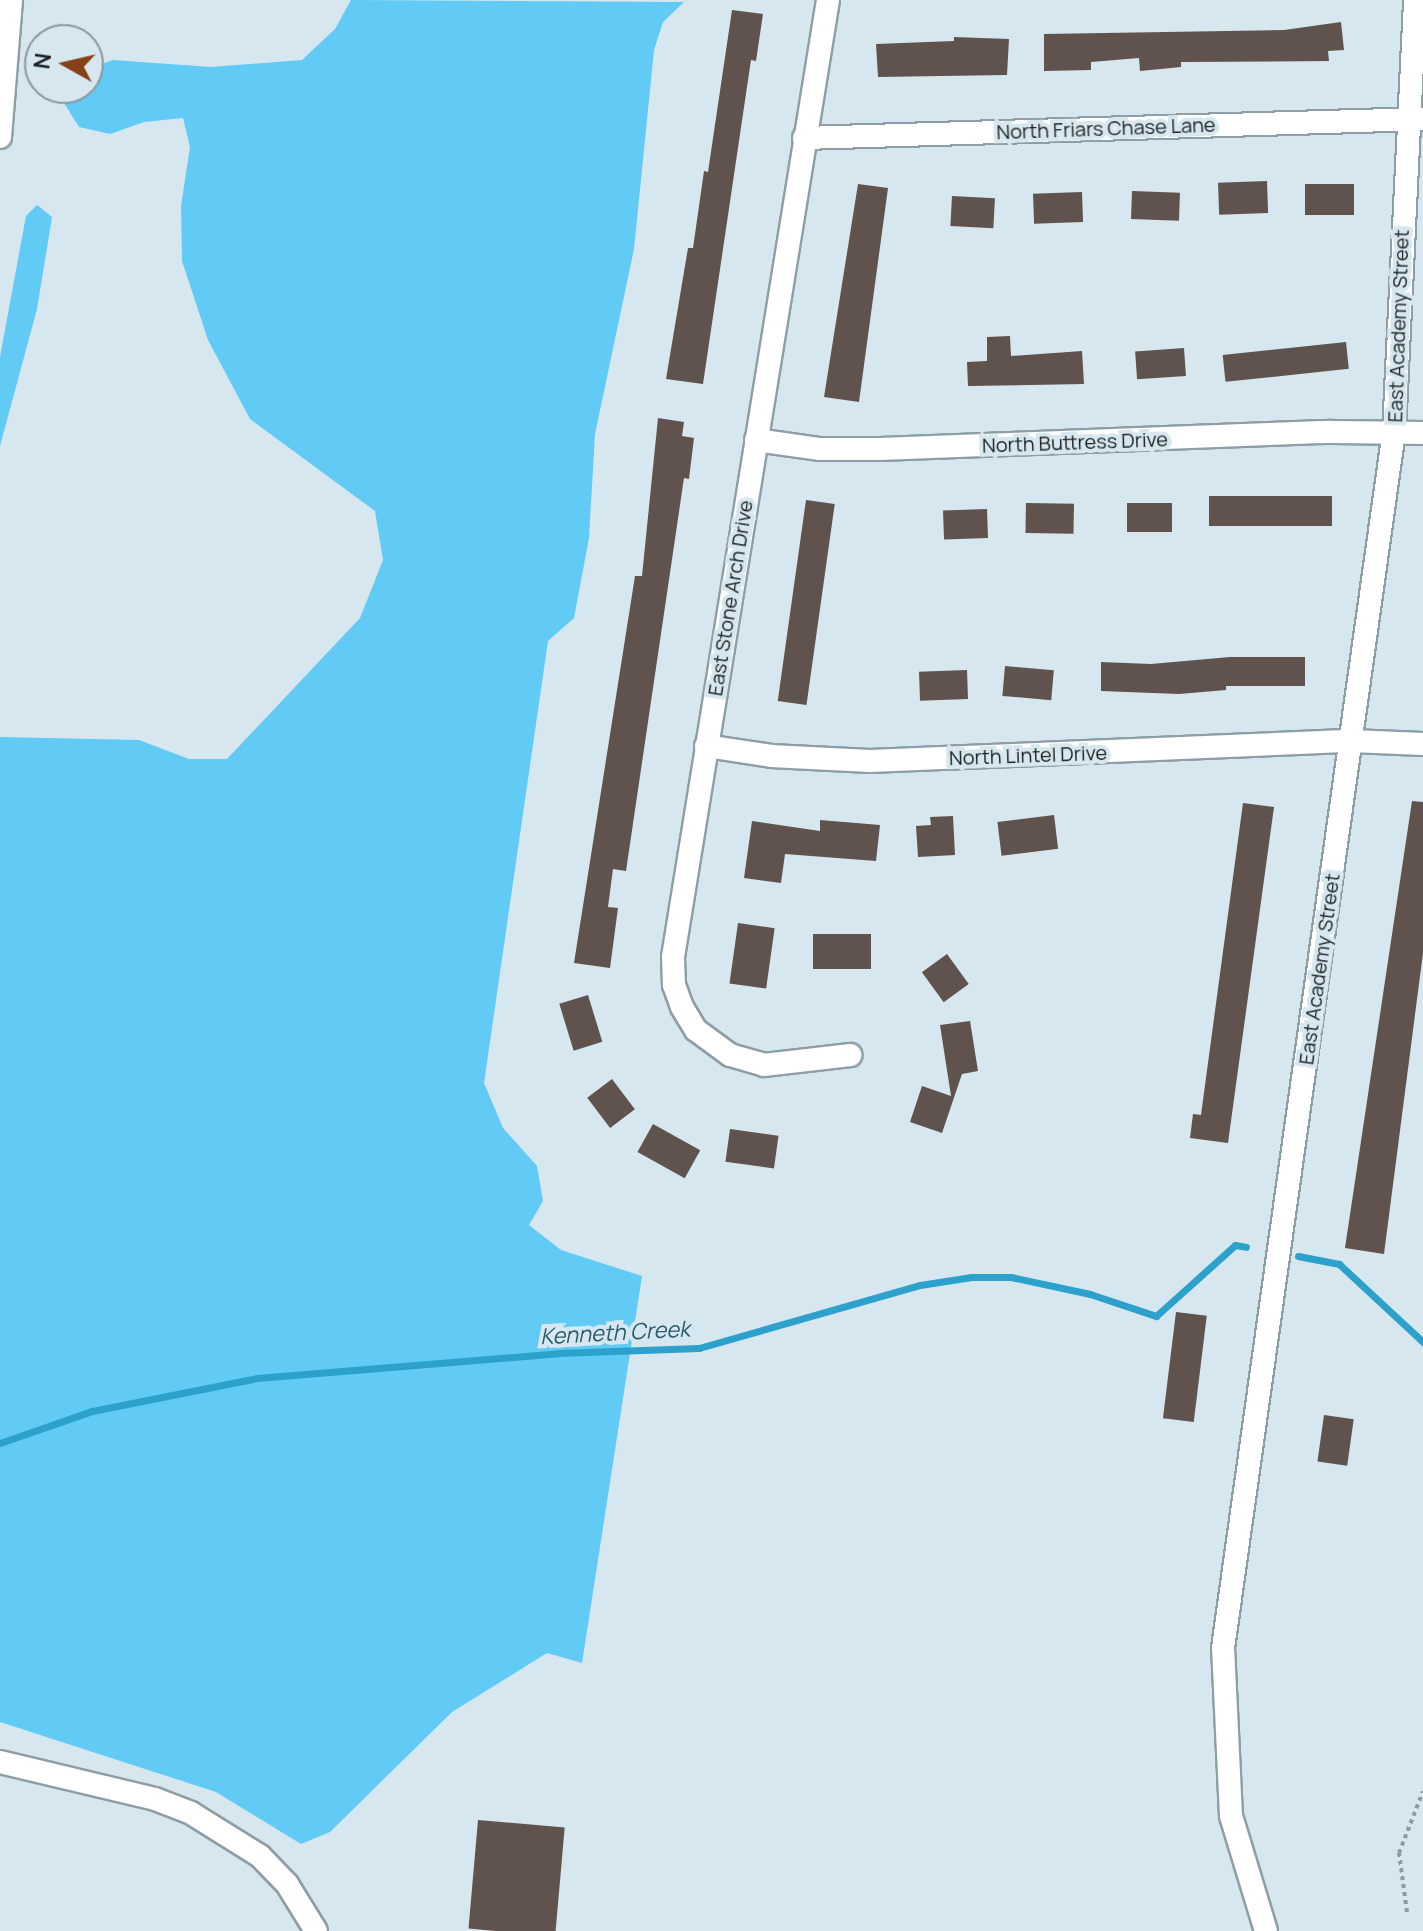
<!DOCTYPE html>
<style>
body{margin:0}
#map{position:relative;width:1423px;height:1931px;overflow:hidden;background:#d6e7ef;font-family:Manrope,sans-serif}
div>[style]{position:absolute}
.green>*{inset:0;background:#61caf5}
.stream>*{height:7px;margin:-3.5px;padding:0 3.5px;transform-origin:3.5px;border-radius:3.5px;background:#2ca1cc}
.building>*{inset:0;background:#60524c;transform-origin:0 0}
.path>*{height:4px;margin-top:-2px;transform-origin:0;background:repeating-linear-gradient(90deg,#8d9aa0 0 4px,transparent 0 8px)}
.roads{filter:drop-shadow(2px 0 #8e9ea6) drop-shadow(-2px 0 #8e9ea6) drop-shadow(0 2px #8e9ea6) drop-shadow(0 -2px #8e9ea6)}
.minor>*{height:22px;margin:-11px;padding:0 11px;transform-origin:11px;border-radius:11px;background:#fff}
span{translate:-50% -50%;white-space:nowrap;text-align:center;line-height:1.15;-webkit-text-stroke:8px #d6e7ef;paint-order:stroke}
.street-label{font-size:20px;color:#1c2225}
.water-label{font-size:22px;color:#2c5a6d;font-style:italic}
.north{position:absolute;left:24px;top:24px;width:80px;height:80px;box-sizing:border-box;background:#d6e7ef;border:2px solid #8c989e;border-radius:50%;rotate:278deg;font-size:22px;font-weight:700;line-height:32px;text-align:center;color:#1c2225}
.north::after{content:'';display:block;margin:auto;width:28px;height:36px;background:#864118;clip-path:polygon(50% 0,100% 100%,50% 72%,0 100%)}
</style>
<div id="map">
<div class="green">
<div style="clip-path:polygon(351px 0,684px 2px,663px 22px,654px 50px,634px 249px,595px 434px,589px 538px,574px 618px,548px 641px,484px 1083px,503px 1128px,537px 1166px,543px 1201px,529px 1225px,561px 1250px,642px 1276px,582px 1663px,547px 1653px,452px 1712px,330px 1832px,301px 1844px,216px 1792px,0 1722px,0 737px,139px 740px,189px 759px,227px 759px,360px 618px,383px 560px,375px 511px,250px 419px,208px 340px,182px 261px,181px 206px,190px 147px,183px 118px,144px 122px,110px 134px,79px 127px,64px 103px,68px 88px,88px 88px,88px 69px,113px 60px,211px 67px,302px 60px,335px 29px)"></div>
<div style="clip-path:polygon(37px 205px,52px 217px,37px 309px,0 446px,0 357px,26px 216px)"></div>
</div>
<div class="stream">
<div style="left:1298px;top:1256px;width:42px;rotate:11deg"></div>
<div style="left:1339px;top:1264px;width:115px;rotate:42.9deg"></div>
<div style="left:0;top:1443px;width:97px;rotate:-19.2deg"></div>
<div style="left:92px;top:1411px;width:168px;rotate:-11.3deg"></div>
<div style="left:257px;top:1378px;width:302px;rotate:-4.7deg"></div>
<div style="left:558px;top:1353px;width:141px;rotate:-2deg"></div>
<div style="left:699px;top:1348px;width:230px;rotate:-15.9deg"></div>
<div style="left:920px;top:1285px;width:52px;rotate:-8.9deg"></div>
<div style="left:971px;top:1277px;width:40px"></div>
<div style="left:1011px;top:1277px;width:81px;rotate:12.1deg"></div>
<div style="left:1090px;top:1294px;width:70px;rotate:18.4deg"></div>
<div style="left:1156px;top:1316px;width:106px;rotate:-41.9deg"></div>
<div style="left:1235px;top:1245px;width:11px;rotate:10deg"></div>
</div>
<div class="building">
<div style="clip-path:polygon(732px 10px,763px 14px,756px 61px,751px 60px,703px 384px,666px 379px,688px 248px,693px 248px,704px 171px,708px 172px)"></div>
<div style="clip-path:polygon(1341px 22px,1344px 50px,1328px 51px,1329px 61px,1181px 62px,1181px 67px,1140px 71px,1139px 58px,1091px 62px,1091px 70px,1044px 71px,1044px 34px,1284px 30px)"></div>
<div style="clip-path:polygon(954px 37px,1009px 39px,1007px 75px,878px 77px,876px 44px,954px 41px)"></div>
<div style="left:1267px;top:181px;width:32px;height:49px;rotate:88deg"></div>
<div style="clip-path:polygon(858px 184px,888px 188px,859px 402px,824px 397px)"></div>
<div style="left:1354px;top:184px;width:31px;height:49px;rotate:90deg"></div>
<div style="left:1132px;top:191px;width:48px;height:28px;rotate:2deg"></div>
<div style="left:1082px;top:192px;width:30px;height:49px;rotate:88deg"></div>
<div style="left:952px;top:196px;width:43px;height:30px;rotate:3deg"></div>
<div style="clip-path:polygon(1010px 336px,1011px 356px,1082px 351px,1084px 384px,968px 386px,967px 362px,987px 361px,987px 337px)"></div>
<div style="left:1346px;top:342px;width:27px;height:124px;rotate:84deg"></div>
<div style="left:1184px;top:348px;width:28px;height:49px;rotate:86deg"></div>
<div style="clip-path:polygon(658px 418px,684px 422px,682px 436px,694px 438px,689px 479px,684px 478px,626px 871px,613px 869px,608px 907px,618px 908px,610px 968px,574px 963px,635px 576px,642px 576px)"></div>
<div style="left:1209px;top:496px;width:123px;height:30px"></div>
<div style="left:806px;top:500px;width:29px;height:203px;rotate:8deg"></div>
<div style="left:1026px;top:503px;width:48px;height:30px;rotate:1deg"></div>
<div style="left:1127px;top:503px;width:45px;height:29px"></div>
<div style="left:987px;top:509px;width:29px;height:44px;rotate:88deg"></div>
<div style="clip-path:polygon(1230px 657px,1305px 657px,1305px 686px,1226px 686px,1226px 690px,1179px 694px,1101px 691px,1101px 662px,1151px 664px)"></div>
<div style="left:1005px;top:666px;width:49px;height:30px;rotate:5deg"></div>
<div style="left:967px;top:670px;width:29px;height:48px;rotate:88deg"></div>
<div style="clip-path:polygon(1412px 801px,1423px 802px,1423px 953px,1384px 1254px,1345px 1248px)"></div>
<div style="clip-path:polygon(1243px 803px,1274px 807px,1228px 1143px,1190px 1138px,1193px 1114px,1201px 1115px)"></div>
<div style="left:1054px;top:815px;width:34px;height:57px;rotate:83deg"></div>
<div style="clip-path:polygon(953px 816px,955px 855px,918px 857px,916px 826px,931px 825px,930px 817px)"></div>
<div style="clip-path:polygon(820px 820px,880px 825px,876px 861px,785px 854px,781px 883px,744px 878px,752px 821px,820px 831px)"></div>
<div style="left:738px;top:923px;width:37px;height:61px;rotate:8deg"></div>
<div style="left:871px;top:934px;width:35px;height:58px;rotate:90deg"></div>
<div style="left:947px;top:954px;width:37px;height:31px;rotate:54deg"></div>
<div style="left:588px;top:995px;width:49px;height:30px;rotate:73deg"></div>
<div style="clip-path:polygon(970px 1021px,978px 1071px,962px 1074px,942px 1133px,910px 1122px,922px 1086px,951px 1096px,940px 1025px)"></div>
<div style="left:612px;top:1079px;width:38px;height:31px;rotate:53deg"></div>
<div style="left:653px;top:1124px;width:54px;height:32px;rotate:29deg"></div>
<div style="left:730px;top:1129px;width:49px;height:33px;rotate:8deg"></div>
<div style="left:1176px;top:1312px;width:31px;height:107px;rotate:7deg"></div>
<div style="left:1324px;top:1415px;width:30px;height:47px;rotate:8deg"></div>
<div style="left:478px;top:1820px;width:87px;height:109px;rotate:5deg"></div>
</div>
<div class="path">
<div style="left:1407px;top:1912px;width:60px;rotate:-97.7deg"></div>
<div style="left:1399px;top:1853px;width:66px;rotate:-68.8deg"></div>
</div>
<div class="roads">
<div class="minor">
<div style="left:828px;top:0;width:969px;rotate:99.2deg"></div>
<div style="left:673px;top:957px;width:28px;rotate:88deg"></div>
<div style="left:674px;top:985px;width:23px;rotate:70deg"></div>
<div style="left:682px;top:1007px;width:27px;rotate:59deg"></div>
<div style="left:696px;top:1030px;width:42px;rotate:36.3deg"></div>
<div style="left:730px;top:1055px;width:35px;rotate:16deg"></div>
<div style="left:764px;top:1065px;width:87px;rotate:-6.6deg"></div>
<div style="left:0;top:137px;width:137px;rotate:-85.4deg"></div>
<div style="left:804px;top:138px;width:619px;rotate:-1.76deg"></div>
<div style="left:756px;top:440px;width:65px;rotate:8deg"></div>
<div style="left:820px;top:449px;width:60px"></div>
<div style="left:880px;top:449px;width:452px;rotate:-2.2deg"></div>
<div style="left:1332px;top:432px;width:91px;rotate:0.6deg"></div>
<div style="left:706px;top:746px;width:66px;rotate:8.7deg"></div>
<div style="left:771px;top:756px;width:99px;rotate:2.9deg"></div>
<div style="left:870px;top:761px;width:481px;rotate:-2.4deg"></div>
<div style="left:1351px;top:741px;width:72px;rotate:2.4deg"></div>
<div style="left:0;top:1762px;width:159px;rotate:13.4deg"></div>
<div style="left:155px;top:1799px;width:39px;rotate:21deg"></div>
<div style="left:191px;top:1813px;width:81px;rotate:31.9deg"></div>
<div style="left:260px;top:1856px;width:39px;rotate:46deg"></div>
<div style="left:287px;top:1884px;width:55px;rotate:58.3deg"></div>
<div style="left:1266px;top:1931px;width:120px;rotate:-106.9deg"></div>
<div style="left:1231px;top:1816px;width:168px;rotate:-92.7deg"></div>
<div style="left:1223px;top:1648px;width:1228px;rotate:-82deg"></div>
<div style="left:1394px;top:432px;width:433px;rotate:-87.2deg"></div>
</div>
</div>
<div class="street-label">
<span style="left:1106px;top:128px;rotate:-2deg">North Friars Chase Lane</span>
<span style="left:1398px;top:326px;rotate:-88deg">East Academy Street</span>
<span style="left:1075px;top:442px;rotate:-2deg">North Buttress Drive</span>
<span style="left:730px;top:598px;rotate:-81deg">East Stone Arch Drive</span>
<span style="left:1028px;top:755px;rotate:-2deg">North Lintel Drive</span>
<span style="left:1319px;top:969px;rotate:-82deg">East Academy Street</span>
</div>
<div class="water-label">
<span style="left:615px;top:1333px;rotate:-3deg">Kenneth Creek</span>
</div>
<div class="north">N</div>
</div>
